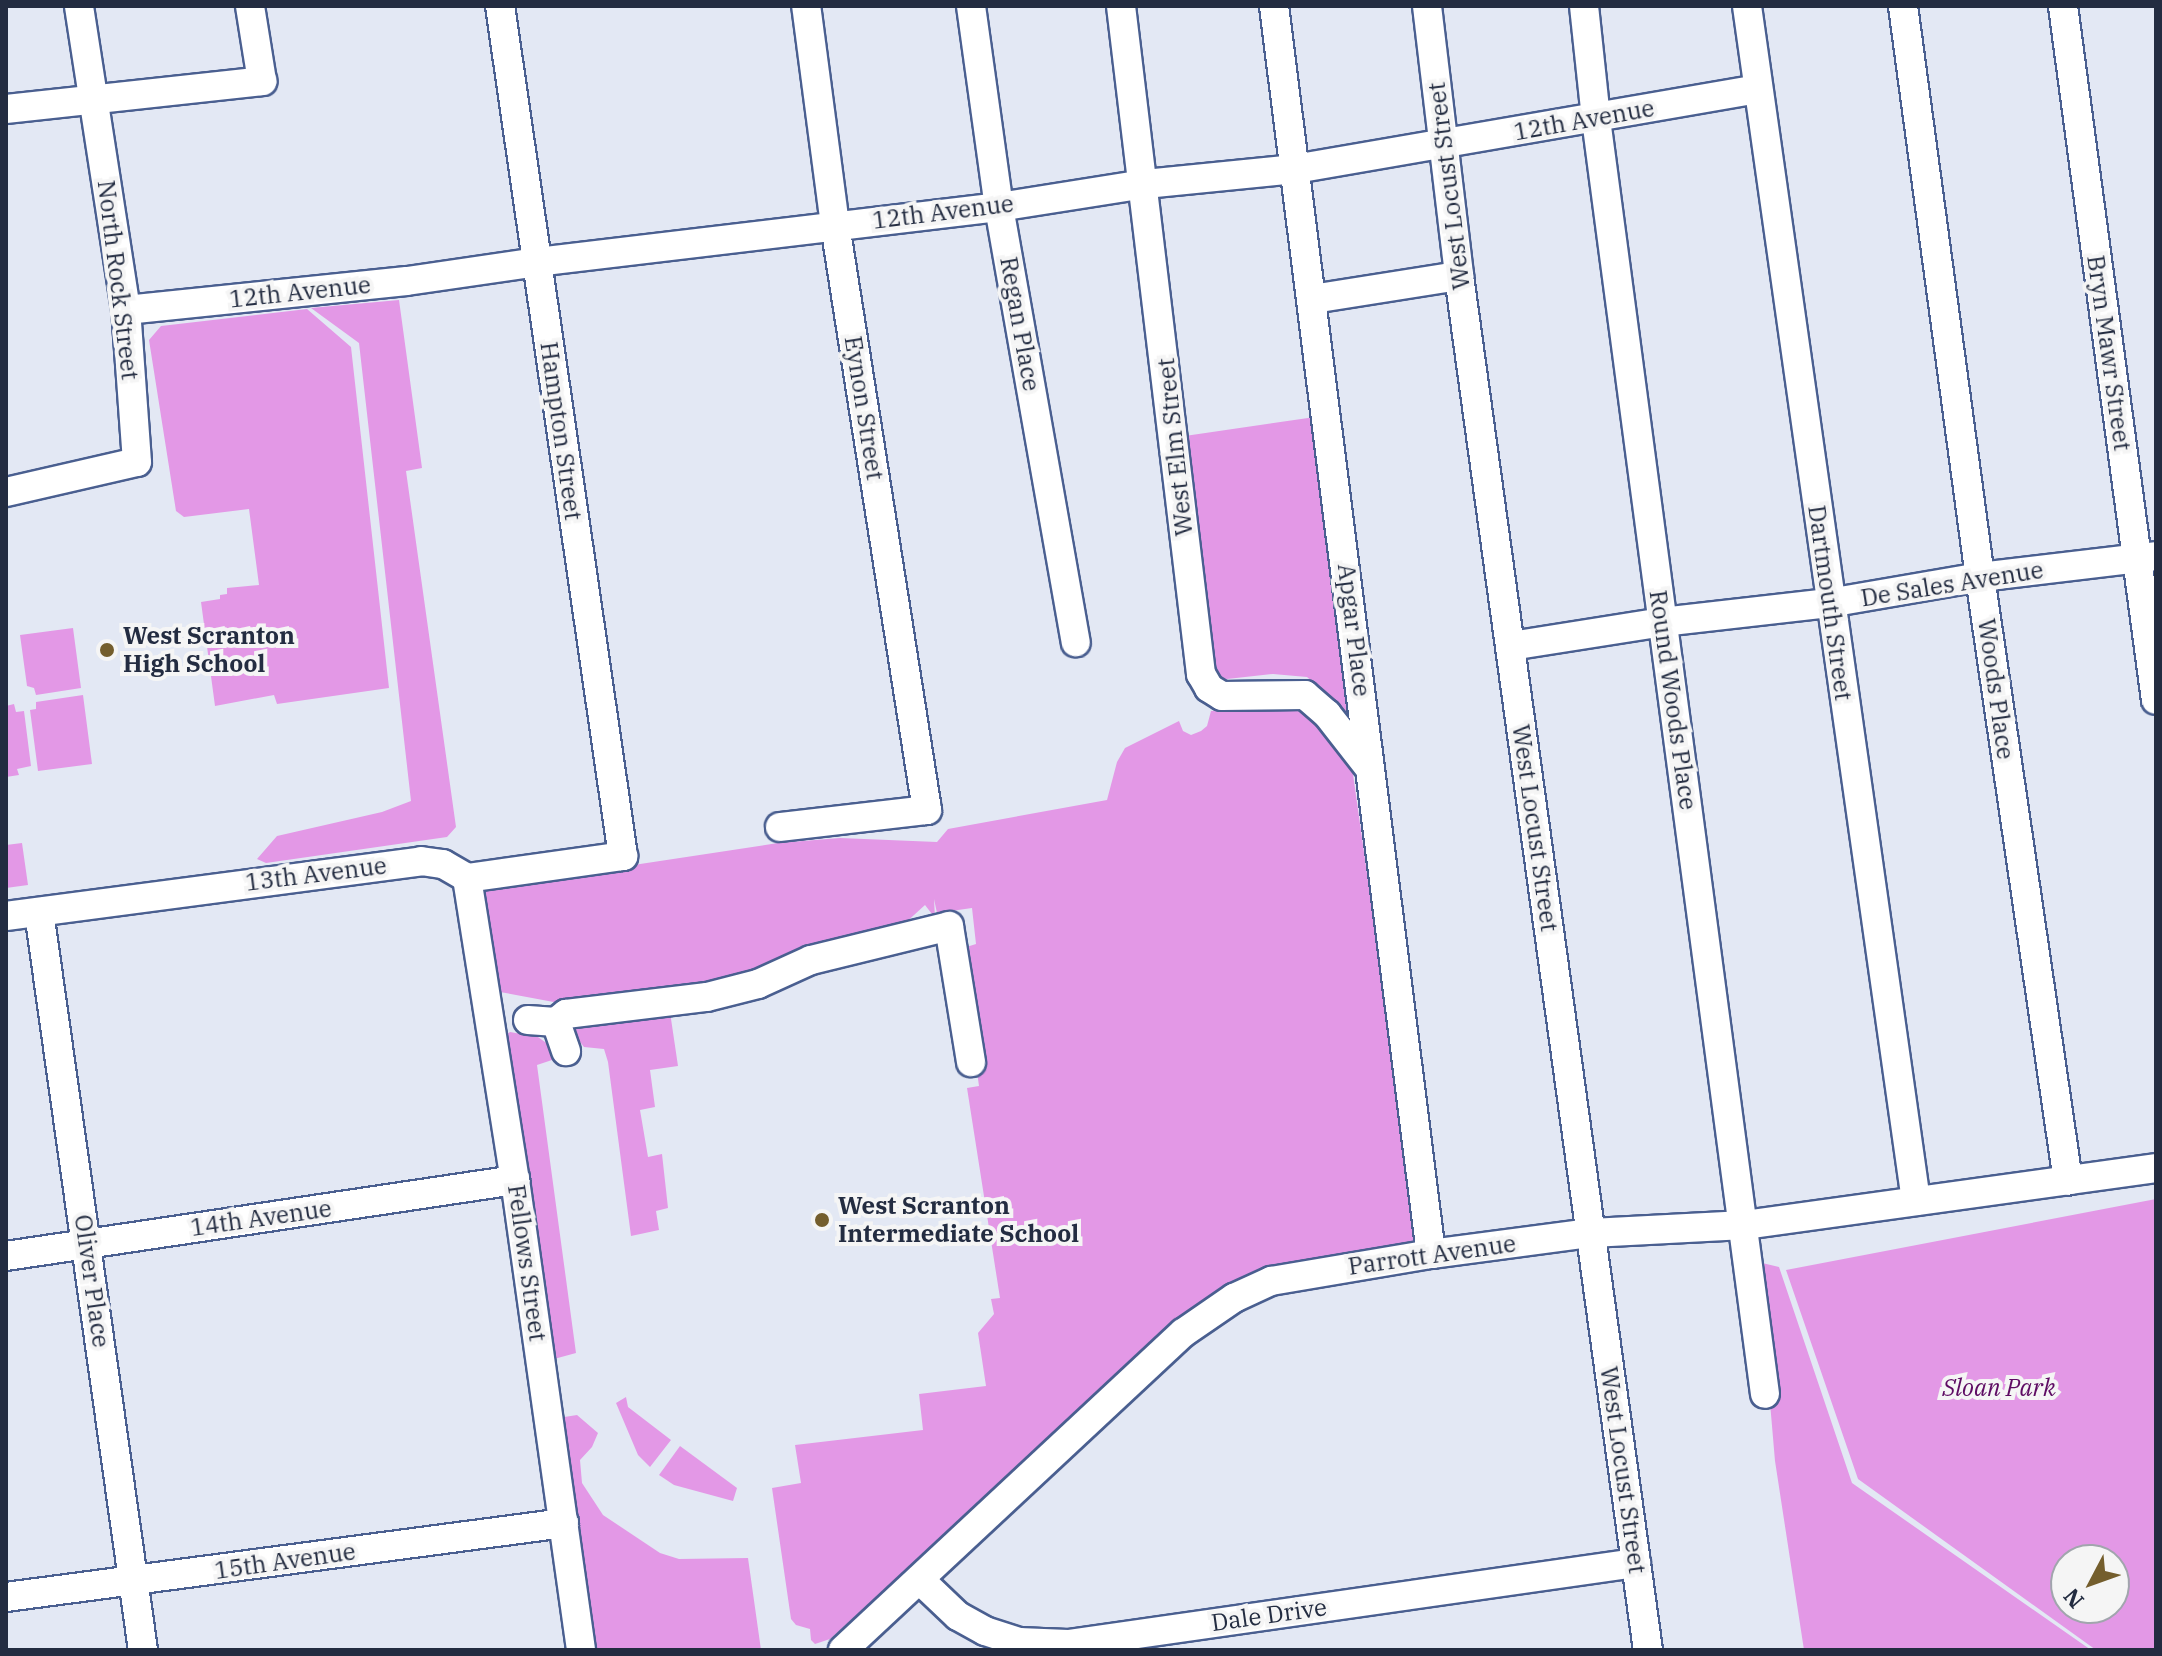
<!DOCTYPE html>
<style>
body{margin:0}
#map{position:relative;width:2162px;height:1656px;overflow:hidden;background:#e3e8f4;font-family:"IBM Plex Serif",serif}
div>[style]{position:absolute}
.green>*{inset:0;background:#e398e6}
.roads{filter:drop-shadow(2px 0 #4a5f90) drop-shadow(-2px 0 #4a5f90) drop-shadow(0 2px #4a5f90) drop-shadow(0 -2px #4a5f90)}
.minor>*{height:28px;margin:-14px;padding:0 14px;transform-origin:14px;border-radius:14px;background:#fff}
.dots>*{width:22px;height:22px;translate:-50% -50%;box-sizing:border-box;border:4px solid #f5f5f5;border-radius:50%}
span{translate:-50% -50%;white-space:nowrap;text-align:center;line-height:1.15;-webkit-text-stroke:8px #f5f5f5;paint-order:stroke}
.street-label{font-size:24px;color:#232c41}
.poi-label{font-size:24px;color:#232c41;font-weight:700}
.left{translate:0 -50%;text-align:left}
.park-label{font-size:24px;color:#5e0b63;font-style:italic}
.frame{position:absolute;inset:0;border:8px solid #232c41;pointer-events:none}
.north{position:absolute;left:2050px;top:1544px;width:80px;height:80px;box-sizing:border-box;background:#f5f5f5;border:2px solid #a1a5ad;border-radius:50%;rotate:229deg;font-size:22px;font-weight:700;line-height:32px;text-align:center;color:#232c41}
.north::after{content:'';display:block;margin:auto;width:28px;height:36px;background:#745e2d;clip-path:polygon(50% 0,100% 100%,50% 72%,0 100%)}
</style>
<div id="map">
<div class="green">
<div style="clip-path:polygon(399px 300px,422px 468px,406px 471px,456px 827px,447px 837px,266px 863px,257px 859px,277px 836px,382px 812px,411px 801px,359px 343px,311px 308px)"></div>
<div style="clip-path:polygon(307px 309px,351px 347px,389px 688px,277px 704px,274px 695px,215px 706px,201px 602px,220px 599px,220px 595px,227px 594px,227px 588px,259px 585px,249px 509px,184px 517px,176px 511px,149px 340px,161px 326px)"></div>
<div style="clip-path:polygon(1315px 417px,1361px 740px,1327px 694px,1307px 677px,1273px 674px,1227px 679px,1217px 678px,1212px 672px,1178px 437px)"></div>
<div style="clip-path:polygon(73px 628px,81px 688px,36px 695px,34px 688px,27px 686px,20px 635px)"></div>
<div style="clip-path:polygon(83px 695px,92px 764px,38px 771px,30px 710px,36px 709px,36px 702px)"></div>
<div style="clip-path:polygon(14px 704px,16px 712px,24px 711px,31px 766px,17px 769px,19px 775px,6px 777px,6px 706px)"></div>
<div style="clip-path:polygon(1279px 704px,1306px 714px,1348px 763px,1353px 774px,1418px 1236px,1416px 1242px,1274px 1271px,1016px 1472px,830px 1639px,815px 1644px,811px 1640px,810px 1629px,796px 1625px,791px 1619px,772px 1488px,801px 1483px,795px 1445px,923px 1430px,919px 1394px,986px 1386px,978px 1333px,994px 1314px,991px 1299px,1000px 1298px,967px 1088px,979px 1086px,960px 949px,976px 944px,972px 908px,937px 913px,934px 899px,935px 918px,925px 905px,903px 925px,743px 981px,559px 1003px,500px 992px,482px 888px,778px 843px,840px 838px,937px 842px,948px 829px,1107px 800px,1117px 762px,1125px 748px,1179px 721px,1183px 731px,1191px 735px,1201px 731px,1207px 726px,1211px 711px)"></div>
<div style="clip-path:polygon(22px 843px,28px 885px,6px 888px,6px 845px)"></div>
<div style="clip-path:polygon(670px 1012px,678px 1066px,650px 1070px,655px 1107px,640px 1110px,648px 1157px,662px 1154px,668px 1208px,656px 1211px,659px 1230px,631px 1236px,608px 1062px,604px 1049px,584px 1047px,577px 1038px,571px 1019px)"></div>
<div style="clip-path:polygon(510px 1032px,538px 1037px,556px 1050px,552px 1060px,537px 1065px,576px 1353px,543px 1362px,495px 1041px)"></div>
<div style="clip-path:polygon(evenodd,2156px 1199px,2156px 1650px,2096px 1650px,1858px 1479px,1786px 1270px,2156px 1199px,2066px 1560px,2114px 1560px,2114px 1608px,2066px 1608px,2066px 1560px)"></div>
<div style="clip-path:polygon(1758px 1262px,1779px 1267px,1852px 1483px,2091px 1650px,1804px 1650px,1775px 1461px)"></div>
<div style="clip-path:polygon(626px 1397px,628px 1407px,671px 1440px,650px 1467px,638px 1455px,616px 1403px)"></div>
<div style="clip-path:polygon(577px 1415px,598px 1433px,592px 1447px,580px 1460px,582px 1483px,603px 1515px,660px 1553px,679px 1559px,748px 1558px,761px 1650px,591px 1650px,558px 1418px)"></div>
<div style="clip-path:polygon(680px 1446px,737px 1488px,733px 1501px,674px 1485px,659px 1475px)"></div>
</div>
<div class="roads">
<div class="minor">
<div style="left:971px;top:6px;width:203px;rotate:82.1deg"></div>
<div style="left:999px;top:207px;width:442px;rotate:80deg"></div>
<div style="left:1121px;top:6px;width:673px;rotate:83.17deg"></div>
<div style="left:1201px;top:674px;width:16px;rotate:60deg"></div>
<div style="left:1209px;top:688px;width:15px;rotate:32deg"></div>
<div style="left:1222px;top:696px;width:83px;rotate:-0.7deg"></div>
<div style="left:1305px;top:695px;width:29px;rotate:41deg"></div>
<div style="left:1327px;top:714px;width:70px;rotate:52deg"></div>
<div style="left:1274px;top:6px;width:1258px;rotate:82.83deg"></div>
<div style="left:1427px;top:6px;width:272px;rotate:83.2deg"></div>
<div style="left:1459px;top:276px;width:1387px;rotate:82.17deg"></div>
<div style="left:1584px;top:6px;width:114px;rotate:83.9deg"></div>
<div style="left:1596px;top:119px;width:1286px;rotate:82.45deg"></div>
<div style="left:1747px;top:6px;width:1207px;rotate:81.95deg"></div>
<div style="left:1903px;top:6px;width:576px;rotate:82.32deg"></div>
<div style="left:1980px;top:577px;width:610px;rotate:81.71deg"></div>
<div style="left:2063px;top:6px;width:700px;rotate:82.37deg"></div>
<div style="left:6px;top:109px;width:258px;rotate:-6.2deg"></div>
<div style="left:262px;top:81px;width:76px;rotate:-99.1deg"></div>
<div style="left:1313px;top:299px;width:148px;rotate:-9deg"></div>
<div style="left:126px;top:310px;width:282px;rotate:-5.9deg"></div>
<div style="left:407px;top:281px;width:131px;rotate:-8.3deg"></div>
<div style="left:537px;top:262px;width:465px;rotate:-6.8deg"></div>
<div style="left:999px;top:207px;width:148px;rotate:-9deg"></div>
<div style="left:1145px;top:184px;width:151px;rotate:-5.7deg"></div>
<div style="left:1295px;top:169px;width:469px;rotate:-9.8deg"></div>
<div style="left:6px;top:492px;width:134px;rotate:-12.9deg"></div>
<div style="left:137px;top:462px;width:152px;rotate:-94.1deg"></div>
<div style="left:126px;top:310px;width:308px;rotate:-98.8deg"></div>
<div style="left:1511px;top:646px;width:153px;rotate:-9deg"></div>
<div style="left:1662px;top:622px;width:168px;rotate:-6.5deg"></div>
<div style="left:1829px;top:603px;width:153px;rotate:-9.8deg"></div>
<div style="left:1980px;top:577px;width:177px;rotate:-6.8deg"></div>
<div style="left:780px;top:827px;width:148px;rotate:-6.6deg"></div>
<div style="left:927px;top:810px;width:592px;rotate:-98.94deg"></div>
<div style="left:835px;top:225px;width:221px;rotate:-97.5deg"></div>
<div style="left:467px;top:878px;width:306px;rotate:81deg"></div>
<div style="left:515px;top:1180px;width:475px;rotate:82deg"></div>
<div style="left:39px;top:912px;width:745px;rotate:81.98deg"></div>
<div style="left:6px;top:916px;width:419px;rotate:-7.5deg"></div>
<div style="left:421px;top:861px;width:22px;rotate:8deg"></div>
<div style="left:443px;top:864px;width:28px;rotate:30deg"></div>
<div style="left:467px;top:878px;width:158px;rotate:-8deg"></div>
<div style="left:623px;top:856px;width:859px;rotate:-98.23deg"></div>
<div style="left:528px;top:1020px;width:28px;rotate:4deg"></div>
<div style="left:556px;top:1022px;width:31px;rotate:71deg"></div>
<div style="left:556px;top:1022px;width:13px;rotate:-39deg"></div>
<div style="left:566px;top:1014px;width:142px;rotate:-6.9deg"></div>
<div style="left:707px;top:997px;width:53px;rotate:-14.3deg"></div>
<div style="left:758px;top:984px;width:58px;rotate:-24.4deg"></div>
<div style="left:811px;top:960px;width:142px;rotate:-13.8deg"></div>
<div style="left:949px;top:926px;width:138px;rotate:80.8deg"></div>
<div style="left:6px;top:1256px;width:515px;rotate:-8.49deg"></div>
<div style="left:920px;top:1580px;width:52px;rotate:43.5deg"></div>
<div style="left:958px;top:1616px;width:31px;rotate:29deg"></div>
<div style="left:985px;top:1631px;width:36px;rotate:18deg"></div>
<div style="left:1019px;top:1642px;width:49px;rotate:2.3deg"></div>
<div style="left:1068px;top:1644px;width:574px;rotate:-8.12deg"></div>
<div style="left:6px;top:1597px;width:563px;rotate:-7.55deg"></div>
<div style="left:843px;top:1650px;width:465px;rotate:-43deg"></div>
<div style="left:1183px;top:1333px;width:62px;rotate:-34.5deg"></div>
<div style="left:1234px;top:1298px;width:41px;rotate:-24.7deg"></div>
<div style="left:1271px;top:1281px;width:162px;rotate:-9.6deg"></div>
<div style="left:1431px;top:1254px;width:161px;rotate:-7.5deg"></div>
<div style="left:1591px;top:1233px;width:154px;rotate:-3deg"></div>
<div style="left:1745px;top:1225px;width:415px;rotate:-7.9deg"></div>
</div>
</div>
<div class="dots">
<div style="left:107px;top:650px;background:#745e2d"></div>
<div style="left:822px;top:1220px;background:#745e2d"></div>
</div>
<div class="street-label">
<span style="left:1584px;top:120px;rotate:-10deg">12th Avenue</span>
<span style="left:1449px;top:186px;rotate:-97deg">West Locust Street</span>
<span style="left:943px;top:212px;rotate:-7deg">12th Avenue</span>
<span style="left:118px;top:280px;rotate:83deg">North Rock Street</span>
<span style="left:300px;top:292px;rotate:-6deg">12th Avenue</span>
<span style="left:1020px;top:324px;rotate:80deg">Regan Place</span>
<span style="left:2109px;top:353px;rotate:82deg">Bryn Mawr Street</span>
<span style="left:864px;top:408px;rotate:81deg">Eynon Street</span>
<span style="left:561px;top:431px;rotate:82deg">Hampton Street</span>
<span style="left:1175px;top:447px;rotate:-96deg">West Elm Street</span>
<span style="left:1952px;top:584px;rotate:-9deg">De Sales Avenue</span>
<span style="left:1830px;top:603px;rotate:82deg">Dartmouth Street</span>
<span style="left:1354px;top:630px;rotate:83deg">Apgar Place</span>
<span style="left:1996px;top:689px;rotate:82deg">Woods Place</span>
<span style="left:1673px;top:700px;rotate:82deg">Round Woods Place</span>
<span style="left:1535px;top:828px;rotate:82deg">West Locust Street</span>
<span style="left:316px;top:874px;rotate:-7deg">13th Avenue</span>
<span style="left:261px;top:1218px;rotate:-8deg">14th Avenue</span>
<span style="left:1432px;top:1255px;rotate:-8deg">Parrott Avenue</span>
<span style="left:527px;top:1263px;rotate:82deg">Fellows Street</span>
<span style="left:92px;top:1281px;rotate:82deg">Oliver Place</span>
<span style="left:1623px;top:1470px;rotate:82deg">West Locust Street</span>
<span style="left:285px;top:1561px;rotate:-8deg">15th Avenue</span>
<span style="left:1269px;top:1615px;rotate:-8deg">Dale Drive</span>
</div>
<div class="poi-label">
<span class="left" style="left:123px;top:650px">West Scranton<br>High School</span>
<span class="left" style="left:838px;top:1220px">West Scranton<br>Intermediate School</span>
</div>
<div class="park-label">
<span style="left:1999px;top:1388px">Sloan Park</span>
</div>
<div class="frame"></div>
<div class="north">N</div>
</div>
